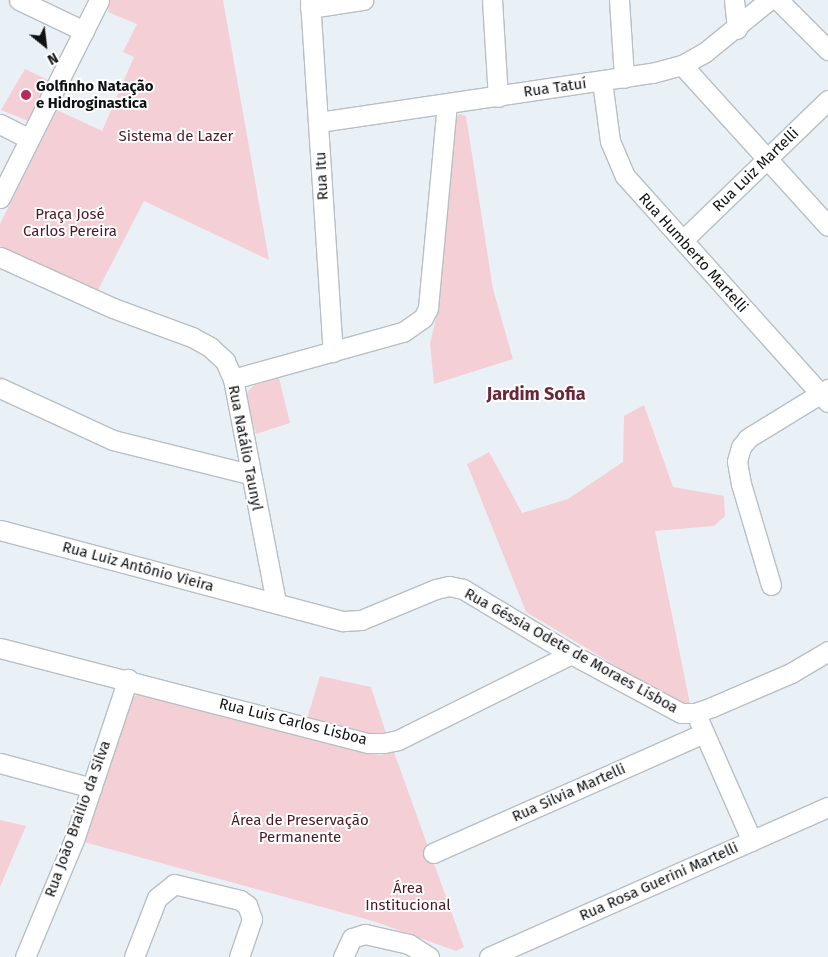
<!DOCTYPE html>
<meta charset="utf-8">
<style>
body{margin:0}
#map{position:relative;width:828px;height:957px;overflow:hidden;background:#eaf1f6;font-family:"Fira Sans",sans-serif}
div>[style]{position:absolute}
.green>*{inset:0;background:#f4cfd5}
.roads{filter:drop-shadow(1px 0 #b8bfc4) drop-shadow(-1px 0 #b8bfc4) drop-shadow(0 1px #b8bfc4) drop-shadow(0 -1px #b8bfc4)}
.minor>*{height:19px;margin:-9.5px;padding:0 9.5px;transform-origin:9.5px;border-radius:9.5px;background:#fff}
.dots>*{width:14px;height:14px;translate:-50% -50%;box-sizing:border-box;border:2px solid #fff;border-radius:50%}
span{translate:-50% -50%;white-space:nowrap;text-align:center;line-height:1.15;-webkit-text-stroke:4px #fff;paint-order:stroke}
.poi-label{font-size:15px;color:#0f1113;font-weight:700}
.left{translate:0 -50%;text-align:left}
.street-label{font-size:15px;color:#0f1113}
.park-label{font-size:15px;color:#4b1825}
.quarter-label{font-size:18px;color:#6b2638;font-weight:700}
.north{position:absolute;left:20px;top:20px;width:50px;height:50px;-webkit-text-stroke:4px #fff;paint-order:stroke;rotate:151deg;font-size:14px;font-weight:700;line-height:20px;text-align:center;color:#0f1113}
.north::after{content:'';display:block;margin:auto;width:18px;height:22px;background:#0f1113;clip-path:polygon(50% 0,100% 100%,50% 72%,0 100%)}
</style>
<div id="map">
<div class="green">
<div style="clip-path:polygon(110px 0,223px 0,269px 260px,144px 201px,96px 294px,0 246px,0 224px,57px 110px,102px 131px,134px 57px,123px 52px,137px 24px,108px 12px)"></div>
<div style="clip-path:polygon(25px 69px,50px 81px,28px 121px,1px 110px)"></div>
<div style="clip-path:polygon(460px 114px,466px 116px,493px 289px,513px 359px,434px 384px,430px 344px,439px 305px,454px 117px)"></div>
<div style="clip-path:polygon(279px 378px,290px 423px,256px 434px,246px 398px,248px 391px,255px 385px)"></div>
<div style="clip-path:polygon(644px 405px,673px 487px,724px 496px,725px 516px,714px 526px,655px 531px,690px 704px,680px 704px,526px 612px,467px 464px,489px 452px,522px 513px,568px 499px,623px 462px,624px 416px)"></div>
<div style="clip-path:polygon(320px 676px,371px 687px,386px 733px,369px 735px,307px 719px)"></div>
<div style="clip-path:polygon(141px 693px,380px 755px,394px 752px,464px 947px,456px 951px,373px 921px,84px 842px,126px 707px,131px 698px)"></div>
<div style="clip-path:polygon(0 820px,26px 826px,0 887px)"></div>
</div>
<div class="roads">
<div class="minor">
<div style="left:19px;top:0;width:72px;rotate:25.5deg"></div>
<div style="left:310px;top:0;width:353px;rotate:86.3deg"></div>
<div style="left:492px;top:0;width:97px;rotate:86.5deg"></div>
<div style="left:619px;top:0;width:78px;rotate:86.3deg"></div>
<div style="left:734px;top:0;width:29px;rotate:84deg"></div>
<div style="left:778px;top:0;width:71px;rotate:45deg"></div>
<div style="left:310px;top:8px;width:54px;rotate:-8.6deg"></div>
<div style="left:682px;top:65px;width:217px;rotate:47.8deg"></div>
<div style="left:602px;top:81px;width:61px;rotate:82.4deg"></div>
<div style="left:610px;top:141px;width:38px;rotate:67deg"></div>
<div style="left:625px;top:176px;width:304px;rotate:48.1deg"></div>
<div style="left:319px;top:122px;width:337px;rotate:-8.4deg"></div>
<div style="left:652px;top:73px;width:31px;rotate:-15deg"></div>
<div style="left:682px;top:65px;width:25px;rotate:-29deg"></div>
<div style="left:704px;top:53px;width:84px;rotate:-39.2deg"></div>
<div style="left:0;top:124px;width:31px;rotate:27deg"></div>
<div style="left:0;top:198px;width:221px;rotate:-63.4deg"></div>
<div style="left:683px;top:240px;width:202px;rotate:-44deg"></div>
<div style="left:0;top:257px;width:124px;rotate:24.3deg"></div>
<div style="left:113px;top:308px;width:84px;rotate:20.2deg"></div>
<div style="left:192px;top:337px;width:21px;rotate:29deg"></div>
<div style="left:210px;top:347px;width:21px;rotate:43deg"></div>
<div style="left:225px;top:361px;width:20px;rotate:66deg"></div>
<div style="left:233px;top:379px;width:228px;rotate:79.1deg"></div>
<div style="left:233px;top:379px;width:176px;rotate:-15.5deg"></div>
<div style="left:403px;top:332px;width:24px;rotate:-35deg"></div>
<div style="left:423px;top:318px;width:11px;rotate:-63deg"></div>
<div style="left:428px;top:308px;width:205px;rotate:-84.7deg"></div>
<div style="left:0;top:388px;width:124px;rotate:24.7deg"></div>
<div style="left:113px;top:440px;width:140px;rotate:14deg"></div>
<div style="left:0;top:530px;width:355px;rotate:14.9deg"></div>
<div style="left:343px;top:621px;width:18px;rotate:-3deg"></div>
<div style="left:361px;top:620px;width:81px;rotate:-22.5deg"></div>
<div style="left:436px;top:589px;width:13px;rotate:-13deg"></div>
<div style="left:449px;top:586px;width:14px;rotate:12deg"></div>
<div style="left:463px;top:589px;width:126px;rotate:31deg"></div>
<div style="left:571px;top:654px;width:125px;rotate:28.2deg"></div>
<div style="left:681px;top:713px;width:14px"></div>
<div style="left:695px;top:713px;width:18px;rotate:-19deg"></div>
<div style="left:712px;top:707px;width:86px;rotate:-23.3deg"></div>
<div style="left:791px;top:673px;width:43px;rotate:-30.7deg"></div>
<div style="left:771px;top:585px;width:105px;rotate:-106.5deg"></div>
<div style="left:741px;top:484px;width:23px;rotate:-100deg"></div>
<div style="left:737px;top:461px;width:15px;rotate:-74deg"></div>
<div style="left:741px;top:447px;width:11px;rotate:-52deg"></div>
<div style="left:748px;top:438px;width:94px;rotate:-31.5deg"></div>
<div style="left:0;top:648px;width:380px;rotate:14.5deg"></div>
<div style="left:368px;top:743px;width:16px"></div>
<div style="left:384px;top:743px;width:14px;rotate:-12deg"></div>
<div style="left:398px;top:740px;width:193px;rotate:-26.4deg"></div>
<div style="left:699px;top:721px;width:131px;rotate:66.2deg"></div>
<div style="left:0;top:763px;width:95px;rotate:15.2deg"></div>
<div style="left:433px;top:853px;width:296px;rotate:-23.9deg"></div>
<div style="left:25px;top:957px;width:127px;rotate:-67.3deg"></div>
<div style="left:74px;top:840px;width:170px;rotate:-71.5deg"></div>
<div style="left:134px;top:957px;width:63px;rotate:-68.7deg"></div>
<div style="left:157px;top:898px;width:22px;rotate:-39deg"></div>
<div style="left:174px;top:884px;width:68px;rotate:13.6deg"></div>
<div style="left:240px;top:900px;width:9px;rotate:36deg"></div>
<div style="left:247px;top:905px;width:15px;rotate:70deg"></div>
<div style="left:252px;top:919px;width:40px;rotate:108.9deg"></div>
<div style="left:343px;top:957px;width:21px;rotate:-65deg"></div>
<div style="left:352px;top:938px;width:14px;rotate:-17deg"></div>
<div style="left:365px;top:934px;width:45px;rotate:12.8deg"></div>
<div style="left:409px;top:944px;width:24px;rotate:33deg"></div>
<div style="left:489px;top:957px;width:371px;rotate:-23.9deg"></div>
</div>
</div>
<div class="dots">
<div style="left:26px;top:95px;background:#b82a58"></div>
</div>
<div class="poi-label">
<span class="left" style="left:36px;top:95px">Golfinho Natação<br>e Hidroginastica</span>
</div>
<div class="street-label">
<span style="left:555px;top:88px;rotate:-8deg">Rua Tatuí</span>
<span style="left:756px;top:170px;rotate:-44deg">Rua Luiz Martelli</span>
<span style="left:322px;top:176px;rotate:-93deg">Rua Itu</span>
<span style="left:693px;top:253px;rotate:48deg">Rua Humberto Martelli</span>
<span style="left:245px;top:448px;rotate:79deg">Rua Natálio Taunyl</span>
<span style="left:138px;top:567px;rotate:15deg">Rua Luiz Antônio Vieira</span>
<span style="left:571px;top:651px;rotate:29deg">Rua Géssia Odete de Moraes Lisboa</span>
<span style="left:293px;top:722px;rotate:14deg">Rua Luis Carlos Lisboa</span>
<span style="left:569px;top:793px;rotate:-24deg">Rua Silvia Martelli</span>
<span style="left:78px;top:819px;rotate:-70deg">Rua João Braílio da Silva</span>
<span style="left:659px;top:882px;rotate:-24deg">Rua Rosa Guerini Martelli</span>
</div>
<div class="park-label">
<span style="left:176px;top:137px">Sistema de Lazer</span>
<span style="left:70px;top:223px">Praça José<br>Carlos Pereira</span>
<span style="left:300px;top:829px">Área de Preservação<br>Permanente</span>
<span style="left:408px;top:897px">Área<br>Institucional</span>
</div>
<div class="quarter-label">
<span style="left:536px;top:394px">Jardim Sofia</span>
</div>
<div class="north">N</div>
</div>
